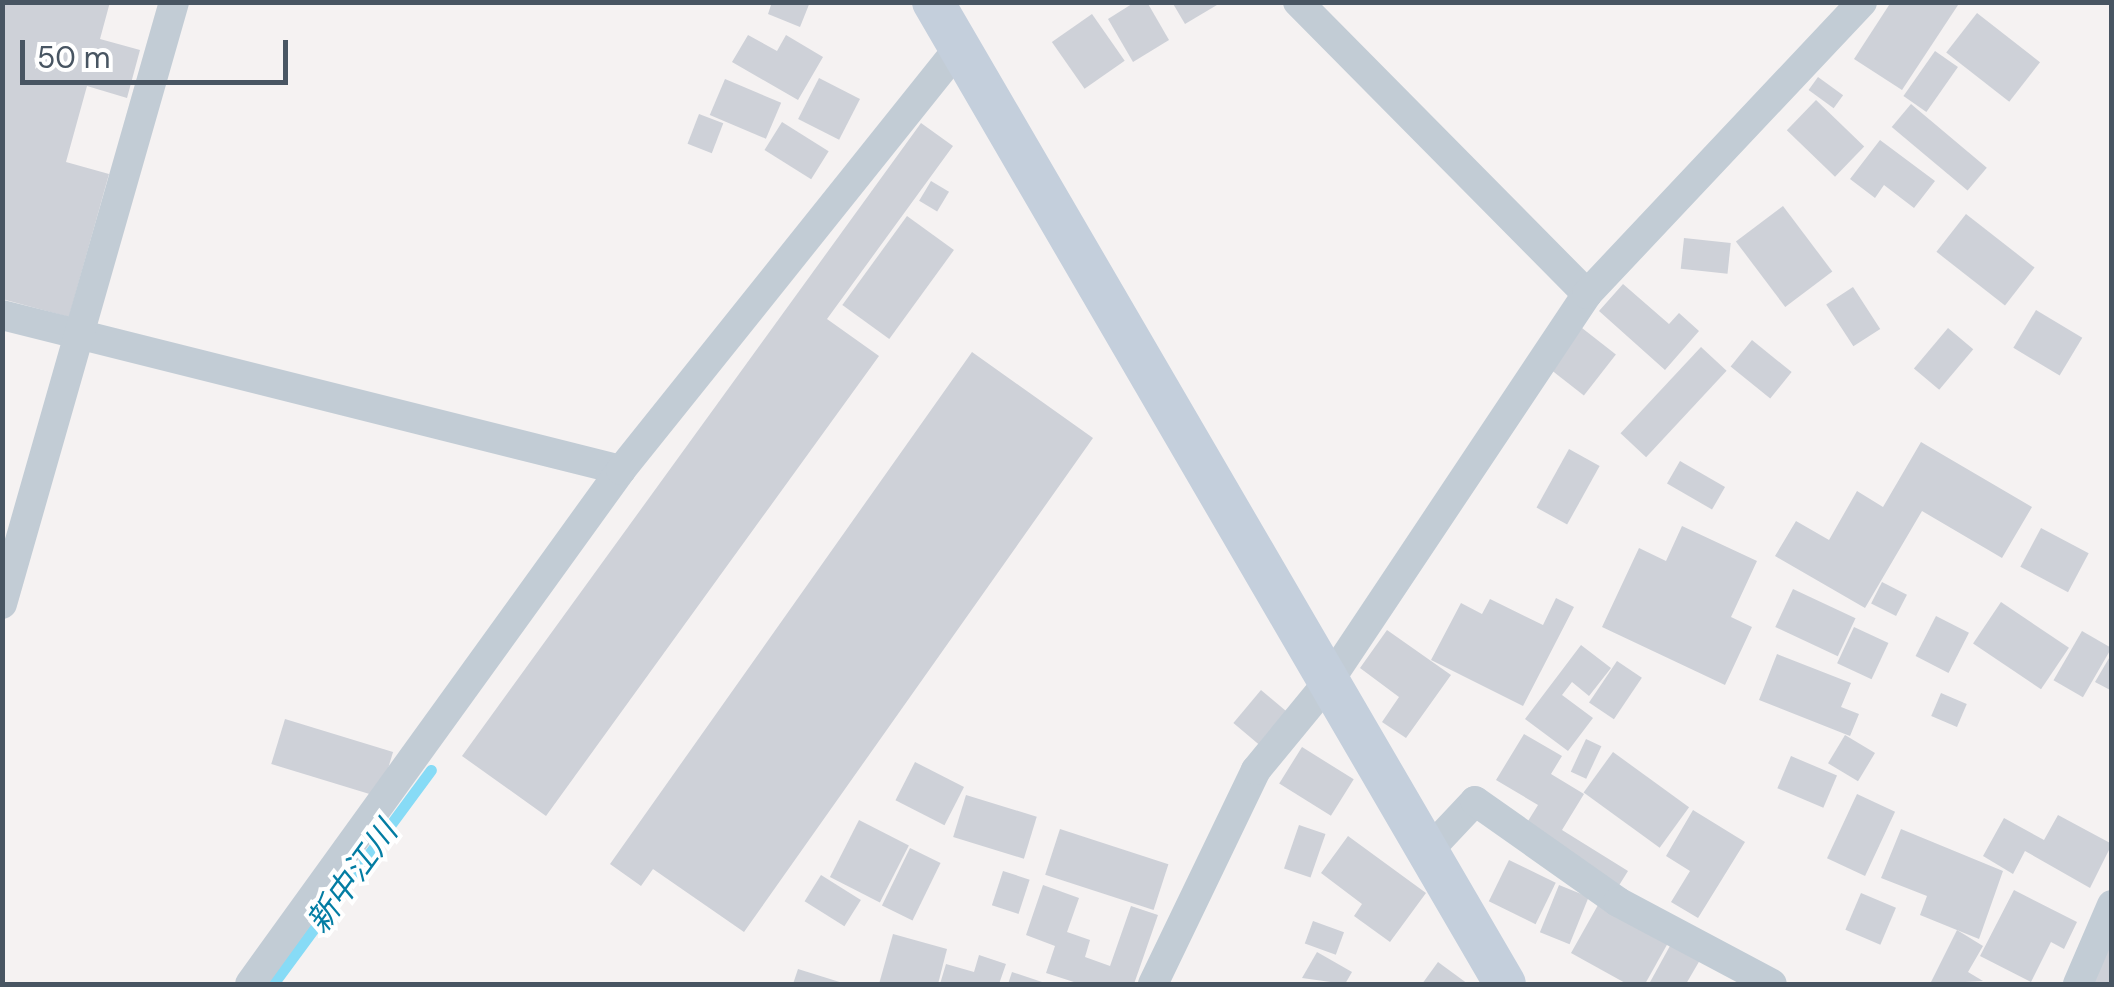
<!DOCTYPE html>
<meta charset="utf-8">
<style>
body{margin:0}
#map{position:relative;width:2114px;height:987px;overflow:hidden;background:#f5f2f2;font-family:"DM Sans","Noto Sans JP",sans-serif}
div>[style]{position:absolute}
.stream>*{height:11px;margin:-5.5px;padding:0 5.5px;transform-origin:5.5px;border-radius:5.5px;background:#87dbf6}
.building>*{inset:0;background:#ced1d8;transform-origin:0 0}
.street>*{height:30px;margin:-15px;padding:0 15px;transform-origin:15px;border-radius:15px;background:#c2ccd5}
.secondary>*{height:42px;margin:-21px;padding:0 21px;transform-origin:21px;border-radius:21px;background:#c4cfdc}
span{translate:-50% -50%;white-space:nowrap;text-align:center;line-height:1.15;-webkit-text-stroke:8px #fff;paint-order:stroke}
.water-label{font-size:32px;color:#037da3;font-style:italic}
.frame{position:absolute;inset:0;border:5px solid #485562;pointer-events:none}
.scale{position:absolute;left:20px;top:40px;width:268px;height:45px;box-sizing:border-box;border:5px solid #485562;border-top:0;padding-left:12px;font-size:30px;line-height:35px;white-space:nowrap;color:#485562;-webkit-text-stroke:8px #fff;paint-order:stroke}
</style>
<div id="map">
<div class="stream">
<div style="left:273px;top:984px;width:266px;rotate:-53.6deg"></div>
</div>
<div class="building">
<div style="clip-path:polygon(2px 2px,110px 2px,100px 39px,140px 50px,127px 98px,87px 86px,66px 162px,109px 174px,69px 317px,2px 299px)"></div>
<div style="clip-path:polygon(772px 2px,810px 2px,800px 27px,768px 14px)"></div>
<div style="clip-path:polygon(1135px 2px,1147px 2px,1169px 40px,1133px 62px,1108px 19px)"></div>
<div style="clip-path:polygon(1172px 2px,1222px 2px,1185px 24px)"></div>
<div style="clip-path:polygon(1891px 2px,1960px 2px,1902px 90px,1854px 59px)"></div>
<div style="left:1977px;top:13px;width:80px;height:50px;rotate:38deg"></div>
<div style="left:1092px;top:14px;width:57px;height:49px;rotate:55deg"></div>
<div style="clip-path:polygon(748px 35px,777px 51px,786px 35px,823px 57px,798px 100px,732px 62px)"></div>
<div style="left:1935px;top:51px;width:28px;height:55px;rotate:35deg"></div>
<div style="left:1818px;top:77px;width:31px;height:16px;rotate:36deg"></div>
<div style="left:819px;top:78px;width:46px;height:46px;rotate:27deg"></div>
<div style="left:725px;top:79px;width:61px;height:39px;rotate:23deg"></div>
<div style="left:1816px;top:100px;width:67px;height:42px;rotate:44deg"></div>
<div style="left:1911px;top:104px;width:99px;height:30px;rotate:40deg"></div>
<div style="left:699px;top:114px;width:26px;height:32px;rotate:21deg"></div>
<div style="left:782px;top:122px;width:55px;height:33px;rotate:32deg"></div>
<div style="clip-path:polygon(921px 123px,953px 146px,827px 319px,879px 356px,546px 816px,462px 756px)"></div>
<div style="clip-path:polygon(1880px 140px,1935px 181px,1914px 208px,1884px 185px,1875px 198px,1850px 179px)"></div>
<div style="left:931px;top:181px;width:21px;height:23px;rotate:31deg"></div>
<div style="left:1783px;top:206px;width:82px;height:59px;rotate:53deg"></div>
<div style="left:1966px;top:214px;width:87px;height:48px;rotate:38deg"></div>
<div style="left:907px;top:216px;width:58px;height:110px;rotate:36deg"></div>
<div style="left:1684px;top:238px;width:47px;height:31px;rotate:6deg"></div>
<div style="clip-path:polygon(1623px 284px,1669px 324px,1679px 313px,1699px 331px,1665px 370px,1599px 311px)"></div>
<div style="left:1853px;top:287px;width:50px;height:32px;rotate:57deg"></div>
<div style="left:2036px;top:310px;width:54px;height:44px;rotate:31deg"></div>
<div style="left:1582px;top:328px;width:43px;height:52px;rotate:38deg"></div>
<div style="left:1948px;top:328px;width:33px;height:53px;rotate:40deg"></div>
<div style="left:1752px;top:340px;width:51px;height:34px;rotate:39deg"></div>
<div style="left:1701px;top:347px;width:35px;height:118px;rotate:43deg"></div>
<div style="clip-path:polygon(972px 352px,1093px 438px,744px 932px,653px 869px,641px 886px,610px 864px)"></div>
<div style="clip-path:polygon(1921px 442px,2032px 507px,2002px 558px,1922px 511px,1865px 608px,1775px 556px,1796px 521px,1829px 540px,1857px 491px,1883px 507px)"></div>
<div style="left:1569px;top:449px;width:35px;height:67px;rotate:29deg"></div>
<div style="left:1680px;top:461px;width:52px;height:26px;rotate:30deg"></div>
<div style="clip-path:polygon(1682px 526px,1757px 561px,1731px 617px,1752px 627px,1725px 685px,1602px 627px,1639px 548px,1666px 561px)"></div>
<div style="left:2041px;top:528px;width:54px;height:44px;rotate:28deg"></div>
<div style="left:1882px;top:582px;width:28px;height:24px;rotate:27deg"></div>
<div style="left:1793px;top:589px;width:69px;height:42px;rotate:25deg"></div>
<div style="clip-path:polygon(1556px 598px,1574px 607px,1523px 706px,1431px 660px,1461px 603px,1482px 614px,1490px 599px,1543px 625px)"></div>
<div style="left:2001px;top:602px;width:82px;height:50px;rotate:34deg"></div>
<div style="left:1936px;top:616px;width:37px;height:45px;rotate:27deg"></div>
<div style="left:1854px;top:627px;width:38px;height:40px;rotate:25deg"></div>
<div style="clip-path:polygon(1387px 630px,1451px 675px,1406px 738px,1382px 722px,1399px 697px,1360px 668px)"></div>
<div style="left:2082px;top:631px;width:34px;height:57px;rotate:30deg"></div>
<div style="clip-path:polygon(1581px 645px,1611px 668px,1589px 696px,1572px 682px,1562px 695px,1593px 718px,1568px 751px,1525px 719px)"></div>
<div style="clip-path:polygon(2112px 653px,2112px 691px,2095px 682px)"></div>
<div style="clip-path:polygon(1777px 654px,1851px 683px,1841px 707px,1859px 714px,1850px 736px,1759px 700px)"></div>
<div style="left:1617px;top:661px;width:30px;height:50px;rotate:34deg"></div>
<div style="left:1261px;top:690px;width:33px;height:43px;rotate:40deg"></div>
<div style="left:1941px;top:693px;width:28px;height:25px;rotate:23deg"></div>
<div style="left:285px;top:719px;width:113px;height:47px;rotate:17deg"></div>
<div style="clip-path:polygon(1524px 734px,1562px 756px,1551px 774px,1584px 794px,1562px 830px,1628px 871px,1618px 887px,1523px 829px,1538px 805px,1496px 780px)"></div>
<div style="left:1845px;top:735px;width:35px;height:33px;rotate:31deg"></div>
<div style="left:1586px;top:739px;width:17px;height:36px;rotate:25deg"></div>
<div style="left:1302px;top:747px;width:61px;height:43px;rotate:32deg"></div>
<div style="left:1613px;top:752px;width:94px;height:50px;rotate:36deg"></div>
<div style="left:1791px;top:756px;width:50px;height:35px;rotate:23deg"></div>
<div style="left:915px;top:762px;width:55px;height:43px;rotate:27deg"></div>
<div style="left:1857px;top:794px;width:42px;height:71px;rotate:25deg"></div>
<div style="left:966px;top:795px;width:74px;height:44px;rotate:17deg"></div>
<div style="clip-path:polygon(1693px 810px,1745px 842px,1698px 918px,1671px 902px,1690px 871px,1666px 856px)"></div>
<div style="clip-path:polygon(2058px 815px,2112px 844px,2090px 888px,2025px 851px,2013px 874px,1983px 856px,2004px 818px,2044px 840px)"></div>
<div style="left:859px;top:820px;width:56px;height:64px;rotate:27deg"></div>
<div style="left:1299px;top:825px;width:28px;height:46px;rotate:19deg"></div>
<div style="left:1060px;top:829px;width:114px;height:48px;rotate:18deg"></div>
<div style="clip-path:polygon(1901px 829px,2003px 871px,1979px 939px,1920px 915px,1927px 896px,1881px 878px)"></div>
<div style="clip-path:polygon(1348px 836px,1426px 893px,1390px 942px,1354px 916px,1362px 904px,1321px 873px)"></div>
<div style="left:910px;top:848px;width:34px;height:64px;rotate:26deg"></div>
<div style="left:1509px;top:860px;width:52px;height:46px;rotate:26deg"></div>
<div style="left:1003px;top:871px;width:28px;height:36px;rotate:18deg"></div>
<div style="left:821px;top:875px;width:47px;height:31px;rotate:32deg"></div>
<div style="clip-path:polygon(1043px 885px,1079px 898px,1067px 932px,1090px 940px,1085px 957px,1110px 966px,1131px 906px,1158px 915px,1134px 984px,1080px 984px,1046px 973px,1055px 946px,1026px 935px)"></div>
<div style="left:1559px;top:885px;width:32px;height:51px;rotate:22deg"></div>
<div style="clip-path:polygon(2014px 890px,2077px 922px,2064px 949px,2051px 942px,2031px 982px,1980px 956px)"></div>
<div style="left:1861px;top:893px;width:38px;height:40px;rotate:23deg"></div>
<div style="clip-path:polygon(1598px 905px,1668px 943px,1645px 984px,1627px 984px,1571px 953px)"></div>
<div style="left:1313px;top:921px;width:33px;height:24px;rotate:20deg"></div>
<div style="clip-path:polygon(1957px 930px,1983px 946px,1968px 972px,1983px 981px,1930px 984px)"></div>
<div style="clip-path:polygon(893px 934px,947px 949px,938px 984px,879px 984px)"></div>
<div style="clip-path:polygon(2112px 937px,2112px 984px,2088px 984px)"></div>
<div style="clip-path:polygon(1671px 944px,1700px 960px,1686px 984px,1649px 984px)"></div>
<div style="clip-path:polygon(1317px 952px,1352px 972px,1345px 984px,1302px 978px)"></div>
<div style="clip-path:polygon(979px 955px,1006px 964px,999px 984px,940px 984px,946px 964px,974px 972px)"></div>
<div style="clip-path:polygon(1438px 962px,1468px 984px,1422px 984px)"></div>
<div style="clip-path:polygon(798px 969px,846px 984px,793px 984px)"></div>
<div style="clip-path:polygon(1012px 972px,1048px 984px,1008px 984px)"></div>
</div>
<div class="street">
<div style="left:1298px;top:2px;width:411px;rotate:45.3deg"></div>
<div style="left:2px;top:315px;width:638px;rotate:14.06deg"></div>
<div style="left:2px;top:604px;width:626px;rotate:-74.05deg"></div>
<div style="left:1429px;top:850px;width:67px;rotate:-46.8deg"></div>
<div style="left:1475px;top:801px;width:175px;rotate:35.2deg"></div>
<div style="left:1618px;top:902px;width:174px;rotate:28deg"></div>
<div style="left:250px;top:984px;width:634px;rotate:-54.18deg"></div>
<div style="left:621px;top:470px;width:539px;rotate:-51.32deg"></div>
<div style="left:1153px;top:984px;width:237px;rotate:-64.3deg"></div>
<div style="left:1256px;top:770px;width:115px;rotate:-50.6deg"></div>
<div style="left:1329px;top:681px;width:465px;rotate:-56.3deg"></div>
<div style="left:1587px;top:294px;width:401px;rotate:-46.7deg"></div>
<div style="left:2078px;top:984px;width:86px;rotate:-66.7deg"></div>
</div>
<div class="secondary">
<div style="left:933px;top:2px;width:1136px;rotate:59.78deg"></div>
</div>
<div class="water-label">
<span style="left:352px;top:877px;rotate:-54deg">新中江川</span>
</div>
<div class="frame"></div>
<div class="scale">50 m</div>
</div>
